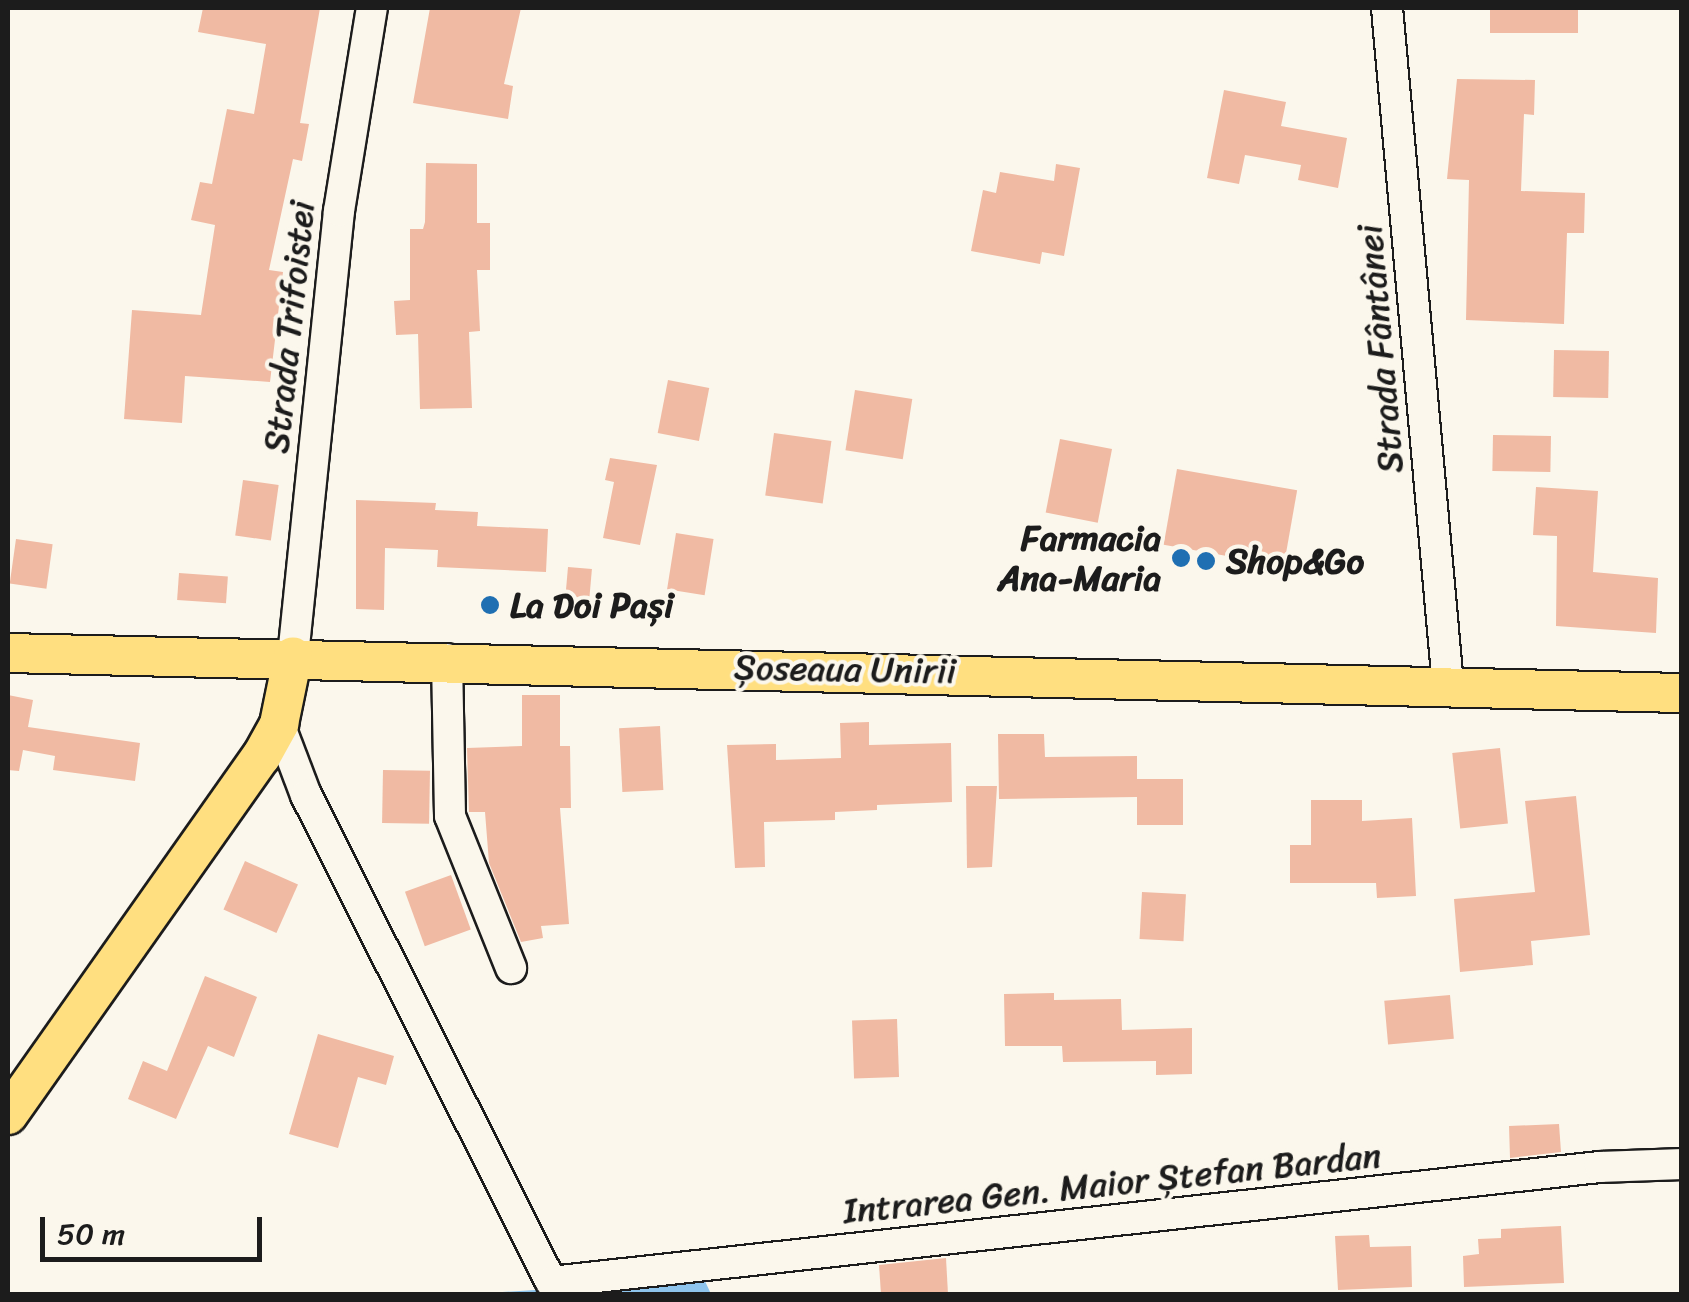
<!DOCTYPE html>
<meta charset="utf-8">
<style>
body{margin:0}
#map{position:relative;width:1689px;height:1302px;overflow:hidden;background:#fbf7ec;font-family:Sriracha,sans-serif}
div>[style]{position:absolute}
.water>*{inset:0;background:#8ec4ec}
.building>*{inset:0;background:#f0baa3;transform-origin:0 0}
.roads{filter:drop-shadow(2px 0 #1c1c1c) drop-shadow(-2px 0 #1c1c1c) drop-shadow(0 2px #1c1c1c) drop-shadow(0 -2px #1c1c1c)}
.minor>*{height:30px;margin:-15px;padding:0 15px;transform-origin:15px;border-radius:15px;background:#fbf7ec}
.major>*{height:38px;margin:-19px;padding:0 19px;transform-origin:19px;border-radius:19px;background:#ffdf80}
.dots>*{width:28px;height:28px;translate:-50% -50%;box-sizing:border-box;border:5px solid #fbf7ec;border-radius:50%}
span{translate:-50% -50%;white-space:nowrap;text-align:center;line-height:1.15;-webkit-text-stroke:8px #fbf7ec;paint-order:stroke}
.street-label{font-size:35px;color:#1c1c1c}
.poi-label{font-size:35px;color:#1c1c1c;font-weight:700}
.right{translate:-100% -50%;text-align:right}
.left{translate:0 -50%;text-align:left}
.frame{position:absolute;inset:0;border:10px solid #1c1c1c;pointer-events:none}
.scale{position:absolute;left:40px;top:1217px;width:222px;height:45px;box-sizing:border-box;border:5px solid #1c1c1c;border-top:0;padding-left:12px;font-size:30px;line-height:35px;white-space:nowrap;color:#1c1c1c;-webkit-text-stroke:8px #fbf7ec;paint-order:stroke}
</style>
<div id="map">
<div class="water">
<div style="clip-path:polygon(704px 1279px,711px 1294px,472px 1294px)"></div>
</div>
<div class="building">
<div style="clip-path:polygon(203px 8px,320px 8px,300px 123px,309px 124px,302px 161px,293px 159px,269px 270px,283px 272px,270px 382px,185px 376px,182px 423px,124px 419px,132px 310px,201px 315px,215px 225px,191px 220px,200px 182px,212px 184px,227px 109px,254px 114px,266px 44px,198px 32px)"></div>
<div style="clip-path:polygon(430px 8px,521px 8px,504px 84px,513px 86px,508px 119px,413px 103px)"></div>
<div style="left:1490px;top:8px;width:88px;height:25px"></div>
<div style="clip-path:polygon(1457px 79px,1535px 80px,1534px 115px,1524px 114px,1521px 191px,1585px 193px,1584px 233px,1567px 233px,1564px 324px,1466px 320px,1469px 180px,1447px 179px)"></div>
<div style="clip-path:polygon(1224px 90px,1286px 102px,1281px 126px,1347px 138px,1338px 188px,1298px 180px,1301px 165px,1245px 155px,1239px 184px,1207px 178px)"></div>
<div style="clip-path:polygon(426px 163px,477px 164px,477px 223px,490px 223px,490px 270px,477px 270px,480px 331px,469px 332px,472px 408px,420px 409px,418px 334px,396px 335px,394px 301px,410px 300px,410px 229px,423px 229px,425px 222px)"></div>
<div style="clip-path:polygon(1056px 164px,1080px 168px,1064px 256px,1042px 252px,1040px 264px,971px 251px,983px 190px,996px 193px,1000px 172px,1054px 181px)"></div>
<div style="left:1554px;top:350px;width:55px;height:47px;rotate:1deg"></div>
<div style="left:668px;top:380px;width:42px;height:54px;rotate:11deg"></div>
<div style="left:855px;top:390px;width:58px;height:61px;rotate:9deg"></div>
<div style="left:774px;top:433px;width:58px;height:63px;rotate:8deg"></div>
<div style="left:1493px;top:435px;width:58px;height:36px;rotate:1deg"></div>
<div style="left:1060px;top:439px;width:53px;height:75px;rotate:11deg"></div>
<div style="clip-path:polygon(610px 458px,657px 465px,640px 545px,603px 538px,614px 482px,605px 480px)"></div>
<div style="left:1177px;top:469px;width:122px;height:77px;rotate:10deg"></div>
<div style="left:243px;top:480px;width:36px;height:56px;rotate:8deg"></div>
<div style="clip-path:polygon(1536px 487px,1598px 491px,1593px 572px,1658px 578px,1656px 633px,1556px 626px,1557px 536px,1533px 535px)"></div>
<div style="clip-path:polygon(356px 500px,436px 503px,435px 510px,478px 512px,477px 526px,548px 529px,546px 572px,437px 567px,438px 550px,385px 548px,384px 610px,356px 609px)"></div>
<div style="left:676px;top:533px;width:38px;height:57px;rotate:9deg"></div>
<div style="left:16px;top:539px;width:37px;height:45px;rotate:8deg"></div>
<div style="left:568px;top:567px;width:24px;height:49px;rotate:5deg"></div>
<div style="left:179px;top:573px;width:49px;height:27px;rotate:4deg"></div>
<div style="clip-path:polygon(8px 695px,33px 700px,28px 727px,140px 743px,135px 781px,53px 770px,55px 756px,23px 750px,19px 771px,8px 770px)"></div>
<div style="clip-path:polygon(522px 695px,560px 695px,560px 746px,570px 746px,571px 808px,560px 808px,569px 924px,541px 926px,543px 938px,521px 942px,489px 863px,485px 812px,469px 812px,467px 748px,522px 746px)"></div>
<div style="clip-path:polygon(869px 722px,869px 745px,951px 743px,952px 802px,877px 805px,877px 810px,835px 812px,835px 820px,764px 822px,765px 867px,735px 868px,727px 745px,776px 744px,776px 760px,841px 758px,840px 723px)"></div>
<div style="left:660px;top:726px;width:64px;height:41px;rotate:87deg"></div>
<div style="clip-path:polygon(998px 734px,1044px 734px,1045px 757px,1137px 756px,1137px 797px,999px 799px)"></div>
<div style="left:1500px;top:748px;width:76px;height:48px;rotate:84deg"></div>
<div style="left:383px;top:770px;width:47px;height:53px;rotate:1deg"></div>
<div style="left:1137px;top:779px;width:46px;height:46px"></div>
<div style="clip-path:polygon(966px 786px,997px 786px,992px 867px,967px 868px)"></div>
<div style="clip-path:polygon(1576px 796px,1590px 935px,1531px 941px,1533px 965px,1460px 972px,1454px 899px,1535px 892px,1525px 801px)"></div>
<div style="clip-path:polygon(1311px 800px,1362px 800px,1362px 821px,1412px 818px,1416px 896px,1377px 898px,1376px 883px,1290px 883px,1290px 845px,1311px 845px)"></div>
<div style="left:245px;top:861px;width:58px;height:53px;rotate:24deg"></div>
<div style="left:451px;top:875px;width:58px;height:49px;rotate:70deg"></div>
<div style="left:1142px;top:892px;width:44px;height:47px;rotate:3deg"></div>
<div style="clip-path:polygon(205px 976px,257px 997px,234px 1057px,208px 1046px,176px 1119px,128px 1099px,143px 1061px,167px 1071px)"></div>
<div style="clip-path:polygon(1054px 993px,1054px 1000px,1121px 999px,1122px 1030px,1192px 1028px,1192px 1074px,1156px 1075px,1156px 1061px,1063px 1062px,1062px 1046px,1005px 1046px,1004px 994px)"></div>
<div style="left:1450px;top:995px;width:44px;height:66px;rotate:85deg"></div>
<div style="left:897px;top:1019px;width:58px;height:45px;rotate:88deg"></div>
<div style="clip-path:polygon(318px 1034px,394px 1056px,386px 1085px,358px 1077px,338px 1148px,289px 1134px)"></div>
<div style="clip-path:polygon(1559px 1124px,1561px 1152px,1510px 1158px,1509px 1126px)"></div>
<div style="clip-path:polygon(1561px 1226px,1564px 1283px,1464px 1287px,1463px 1256px,1479px 1254px,1478px 1239px,1501px 1238px,1501px 1229px)"></div>
<div style="clip-path:polygon(1369px 1235px,1370px 1247px,1411px 1246px,1412px 1287px,1338px 1290px,1335px 1236px)"></div>
<div style="clip-path:polygon(946px 1258px,948px 1294px,881px 1294px,879px 1265px)"></div>
</div>
<div class="roads">
<div class="minor">
<div style="left:1387px;top:8px;width:680px;rotate:84.85deg"></div>
<div style="left:293px;top:656px;width:447px;rotate:-84.1deg"></div>
<div style="left:339px;top:211px;width:206px;rotate:-80.8deg"></div>
<div style="left:447px;top:659px;width:157px;rotate:88.9deg"></div>
<div style="left:450px;top:816px;width:164px;rotate:68.1deg"></div>
<div style="left:279px;top:724px;width:76px;rotate:69.2deg"></div>
<div style="left:306px;top:795px;width:545px;rotate:63.29deg"></div>
<div style="left:551px;top:1282px;width:1055px;rotate:-6.26deg"></div>
<div style="left:1600px;top:1167px;width:82px;rotate:-2.1deg"></div>
</div>
<div class="major">
<div style="left:8px;top:653px;width:1674px;rotate:1.37deg"></div>
<div style="left:8px;top:1115px;width:438px;rotate:-54.8deg"></div>
<div style="left:261px;top:757px;width:38px;rotate:-61deg"></div>
<div style="left:279px;top:724px;width:69px;rotate:-78.4deg"></div>
</div>
</div>
<div class="dots">
<div style="left:1181px;top:558px;background:#1f6fb2"></div>
<div style="left:1206px;top:561px;background:#1f6fb2"></div>
<div style="left:490px;top:605px;background:#1f6fb2"></div>
</div>
<div class="street-label">
<span style="left:289px;top:327px;rotate:-84deg">Strada Trifoistei</span>
<span style="left:1380px;top:349px;rotate:-95deg">Strada Fântânei</span>
<span style="left:845px;top:669px;rotate:1deg">Șoseaua Unirii</span>
<span style="left:1112px;top:1183px;rotate:-6deg">Intrarea Gen. Maior Ștefan Bardan</span>
</div>
<div class="poi-label">
<span class="right" style="left:1161px;top:558px">Farmacia<br>Ana-Maria</span>
<span class="left" style="left:1226px;top:561px">Shop&amp;Go</span>
<span class="left" style="left:510px;top:605px">La Doi Pași</span>
</div>
<div class="frame"></div>
<div class="scale">50 m</div>
</div>
